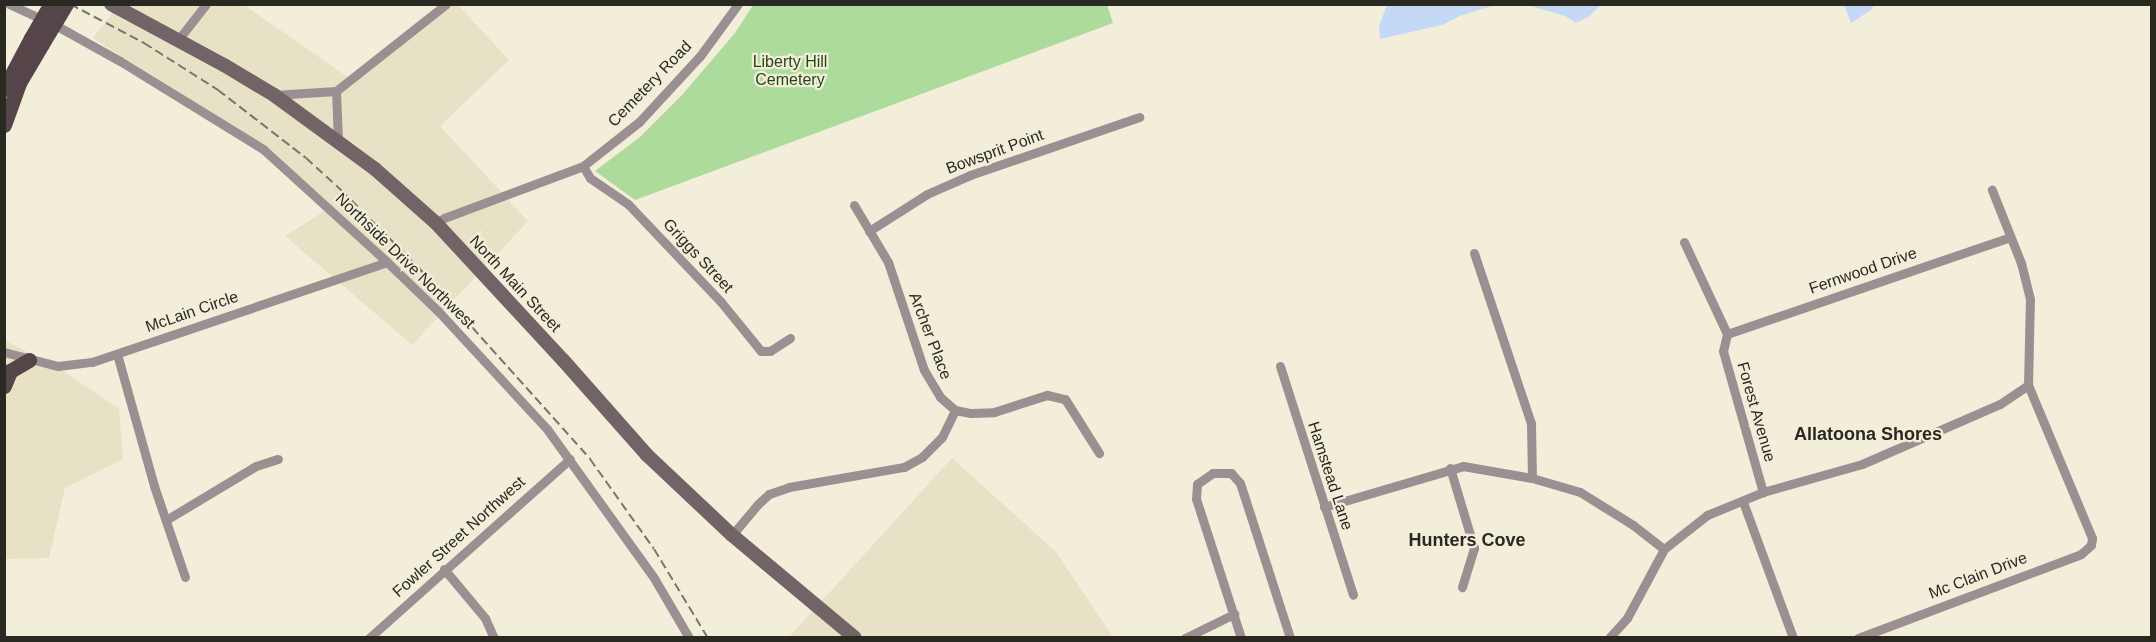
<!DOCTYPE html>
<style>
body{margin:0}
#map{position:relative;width:2156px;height:642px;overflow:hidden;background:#f2eeda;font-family:Helvetica,sans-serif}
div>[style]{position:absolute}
.built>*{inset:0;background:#e7e2c6}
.green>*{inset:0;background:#acdb9b}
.water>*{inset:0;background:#c3d9f6}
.street>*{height:9px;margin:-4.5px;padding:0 4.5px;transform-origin:4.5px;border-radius:4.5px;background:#9a9092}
.secondary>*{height:14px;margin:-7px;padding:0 7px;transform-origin:7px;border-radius:7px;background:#716366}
.primary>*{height:15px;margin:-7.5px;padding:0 7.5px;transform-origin:7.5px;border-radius:7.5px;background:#554548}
.rail>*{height:2px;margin-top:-1px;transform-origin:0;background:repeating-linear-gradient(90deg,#78766a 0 9px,transparent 0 13.5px)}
.primary-bridge>*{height:15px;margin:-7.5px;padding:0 7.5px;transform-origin:7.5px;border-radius:7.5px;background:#554548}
span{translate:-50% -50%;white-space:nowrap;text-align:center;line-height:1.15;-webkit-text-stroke:4.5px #f2eeda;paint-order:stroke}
.park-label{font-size:16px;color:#234714}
.street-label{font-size:16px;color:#2a2921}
.neighbourhood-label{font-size:18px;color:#2a2921;font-weight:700}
.frame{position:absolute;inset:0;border:6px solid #2a2921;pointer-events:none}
</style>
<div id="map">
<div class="built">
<div style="clip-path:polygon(118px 5px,244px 5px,355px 82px,452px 5px,458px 5px,509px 60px,440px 126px,528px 221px,412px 345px,285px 236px,331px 207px,171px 87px,93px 38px)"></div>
<div style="clip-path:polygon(4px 340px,62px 370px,119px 409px,123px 459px,65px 488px,49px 558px,5px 559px)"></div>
<div style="clip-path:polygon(952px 458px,1056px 552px,1113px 637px,788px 638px)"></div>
</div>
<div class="green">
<div style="clip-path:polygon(753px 5px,1107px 5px,1113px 23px,635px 200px,595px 171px,640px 137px,682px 95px,735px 33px)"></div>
</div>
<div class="water">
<div style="clip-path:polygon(1387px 5px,1387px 4px,1495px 5px,1460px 16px,1442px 25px,1380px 39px,1379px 26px)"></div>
<div style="clip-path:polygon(1527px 5px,1601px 4px,1601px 5px,1588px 17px,1576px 23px,1565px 16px)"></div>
<div style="clip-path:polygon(1844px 5px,1844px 4px,1874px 5px,1871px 10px,1851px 23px)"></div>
</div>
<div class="street">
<div style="left:9px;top:4px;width:53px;rotate:24.6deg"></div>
<div style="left:57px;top:26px;width:72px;rotate:29.1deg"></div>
<div style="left:120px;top:61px;width:168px;rotate:31.6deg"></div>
<div style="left:263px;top:149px;width:168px;rotate:42.3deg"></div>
<div style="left:387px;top:262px;width:71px;rotate:43.9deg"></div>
<div style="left:438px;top:311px;width:161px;rotate:47.3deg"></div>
<div style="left:547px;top:429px;width:183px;rotate:54.3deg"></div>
<div style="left:654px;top:578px;width:69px;rotate:59.7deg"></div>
<div style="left:178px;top:40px;width:46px;rotate:-52.1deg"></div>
<div style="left:336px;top:91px;width:49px;rotate:87.7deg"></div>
<div style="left:274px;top:95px;width:62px;rotate:-3.7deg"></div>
<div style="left:336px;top:91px;width:140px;rotate:-38.3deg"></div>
<div style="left:583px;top:166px;width:14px;rotate:60deg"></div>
<div style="left:590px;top:178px;width:46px;rotate:34.4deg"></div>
<div style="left:628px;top:204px;width:135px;rotate:46.5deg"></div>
<div style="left:721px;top:302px;width:63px;rotate:50.8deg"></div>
<div style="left:761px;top:351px;width:9px"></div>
<div style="left:770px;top:351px;width:24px;rotate:-33deg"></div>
<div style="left:854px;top:205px;width:66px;rotate:59.2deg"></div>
<div style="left:888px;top:262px;width:114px;rotate:71.6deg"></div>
<div style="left:924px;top:370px;width:31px;rotate:59deg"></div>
<div style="left:940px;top:397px;width:20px;rotate:41deg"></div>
<div style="left:955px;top:410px;width:16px;rotate:11deg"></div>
<div style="left:971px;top:413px;width:23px;rotate:-2deg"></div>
<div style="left:994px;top:412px;width:56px;rotate:-17.8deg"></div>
<div style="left:1047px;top:395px;width:18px;rotate:13deg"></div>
<div style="left:1065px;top:399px;width:64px;rotate:57.8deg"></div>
<div style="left:436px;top:223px;width:9px;rotate:-32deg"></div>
<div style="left:444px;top:218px;width:148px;rotate:-20.5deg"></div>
<div style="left:583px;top:166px;width:71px;rotate:-38.2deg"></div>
<div style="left:639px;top:122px;width:90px;rotate:-47.3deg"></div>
<div style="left:700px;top:56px;width:64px;rotate:-53.8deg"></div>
<div style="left:869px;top:231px;width:69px;rotate:-32.5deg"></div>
<div style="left:927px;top:194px;width:47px;rotate:-23.8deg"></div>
<div style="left:970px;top:175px;width:179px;rotate:-18.9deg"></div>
<div style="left:1684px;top:242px;width:102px;rotate:64.9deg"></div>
<div style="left:1727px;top:334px;width:17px;rotate:103deg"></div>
<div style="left:1723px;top:351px;width:147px;rotate:74.2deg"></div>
<div style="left:1474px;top:253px;width:179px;rotate:71.5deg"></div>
<div style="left:1531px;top:423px;width:55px;rotate:89deg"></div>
<div style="left:1727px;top:334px;width:299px;rotate:-18.9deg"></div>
<div style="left:4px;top:352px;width:56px;rotate:14.5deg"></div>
<div style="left:58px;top:366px;width:34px;rotate:-7deg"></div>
<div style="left:92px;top:362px;width:311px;rotate:-18.7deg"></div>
<div style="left:117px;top:354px;width:137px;rotate:74.3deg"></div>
<div style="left:154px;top:486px;width:96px;rotate:71.2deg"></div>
<div style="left:1280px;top:366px;width:240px;rotate:72.3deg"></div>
<div style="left:1450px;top:468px;width:84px;rotate:73.3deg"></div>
<div style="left:1474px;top:548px;width:41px;rotate:107.1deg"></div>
<div style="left:1743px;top:502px;width:145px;rotate:69.8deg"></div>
<div style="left:1324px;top:507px;width:145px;rotate:-16.4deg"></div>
<div style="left:1463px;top:466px;width:70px;rotate:9.9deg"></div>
<div style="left:1532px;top:478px;width:50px;rotate:16.3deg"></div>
<div style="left:1580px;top:492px;width:62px;rotate:31.9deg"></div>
<div style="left:1633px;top:525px;width:39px;rotate:38deg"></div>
<div style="left:166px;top:520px;width:105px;rotate:-31deg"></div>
<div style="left:256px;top:466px;width:23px;rotate:-18deg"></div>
<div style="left:732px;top:535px;width:39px;rotate:-50deg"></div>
<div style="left:757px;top:505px;width:16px;rotate:-43deg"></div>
<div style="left:769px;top:494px;width:21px;rotate:-19deg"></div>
<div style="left:789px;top:487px;width:117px;rotate:-9.9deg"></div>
<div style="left:904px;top:467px;width:21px;rotate:-29deg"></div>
<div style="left:922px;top:457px;width:28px;rotate:-45deg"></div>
<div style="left:942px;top:437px;width:30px;rotate:-64deg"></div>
<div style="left:444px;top:569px;width:64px;rotate:50.1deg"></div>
<div style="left:485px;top:618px;width:22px;rotate:66deg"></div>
<div style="left:369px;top:638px;width:269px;rotate:-41.7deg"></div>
<div style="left:1185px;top:638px;width:55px;rotate:-26.1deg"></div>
<div style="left:1241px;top:638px;width:146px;rotate:-107.9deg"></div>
<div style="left:1196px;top:499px;width:15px;rotate:-86deg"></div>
<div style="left:1197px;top:484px;width:19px;rotate:-35deg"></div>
<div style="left:1213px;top:473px;width:18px"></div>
<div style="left:1231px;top:473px;width:13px;rotate:48deg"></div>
<div style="left:1240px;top:483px;width:163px;rotate:72.1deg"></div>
<div style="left:1609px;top:638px;width:27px;rotate:-48deg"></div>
<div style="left:1627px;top:618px;width:78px;rotate:-61.8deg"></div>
<div style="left:1664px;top:549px;width:55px;rotate:-38.3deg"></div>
<div style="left:1707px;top:515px;width:61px;rotate:-22.3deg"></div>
<div style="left:1763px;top:492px;width:103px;rotate:-15.8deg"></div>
<div style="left:1862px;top:464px;width:150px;rotate:-23.5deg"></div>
<div style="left:2000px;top:404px;width:34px;rotate:-34deg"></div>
<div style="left:1858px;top:638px;width:238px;rotate:-20.6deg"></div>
<div style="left:2081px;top:554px;width:13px;rotate:-42deg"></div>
<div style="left:2091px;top:545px;width:7px;rotate:-82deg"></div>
<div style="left:2092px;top:538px;width:166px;rotate:-112.7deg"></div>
<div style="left:2028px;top:385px;width:86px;rotate:-88.7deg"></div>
<div style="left:2030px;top:299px;width:37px;rotate:-104deg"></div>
<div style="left:2021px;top:263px;width:79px;rotate:-111.7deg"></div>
</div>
<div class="secondary">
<div style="left:111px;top:4px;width:128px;rotate:28.4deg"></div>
<div style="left:224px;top:65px;width:58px;rotate:31deg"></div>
<div style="left:274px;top:95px;width:125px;rotate:36.2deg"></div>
<div style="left:375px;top:169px;width:81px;rotate:41.5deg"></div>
<div style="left:436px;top:223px;width:187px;rotate:47.2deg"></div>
<div style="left:563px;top:360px;width:127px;rotate:48.5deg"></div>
<div style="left:647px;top:455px;width:117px;rotate:43.3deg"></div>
<div style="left:732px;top:535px;width:160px;rotate:39.9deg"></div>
</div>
<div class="primary">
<div style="left:4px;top:89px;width:58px;rotate:-62.1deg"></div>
<div style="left:4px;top:125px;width:45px;rotate:-70.3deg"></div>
<div style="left:19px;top:83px;width:45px;rotate:-59.5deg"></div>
<div style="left:4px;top:386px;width:16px;rotate:-68deg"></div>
<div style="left:10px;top:371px;width:22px;rotate:-30deg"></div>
</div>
<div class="rail">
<div style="left:70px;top:4px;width:84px;rotate:27.8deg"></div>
<div style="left:144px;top:43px;width:88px;rotate:32.4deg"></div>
<div style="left:218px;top:90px;width:111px;rotate:37.7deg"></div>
<div style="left:306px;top:158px;width:49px;rotate:42.5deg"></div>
<div style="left:342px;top:191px;width:107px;rotate:45deg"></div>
<div style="left:418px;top:267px;width:258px;rotate:48.1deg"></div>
<div style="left:590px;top:459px;width:110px;rotate:54.6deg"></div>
<div style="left:654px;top:549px;width:104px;rotate:58.8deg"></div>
</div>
<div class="primary-bridge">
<div style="left:31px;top:38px;width:39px;rotate:-60deg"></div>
<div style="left:42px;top:44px;width:47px;rotate:-59deg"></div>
</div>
<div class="park-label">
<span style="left:790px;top:71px">Liberty Hill<br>Cemetery</span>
</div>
<div class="street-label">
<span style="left:650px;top:84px;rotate:-46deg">Cemetery Road</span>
<span style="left:995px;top:152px;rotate:-20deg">Bowsprit Point</span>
<span style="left:698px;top:256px;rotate:47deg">Griggs Street</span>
<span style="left:405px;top:261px;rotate:44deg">Northside Drive Northwest</span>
<span style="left:1863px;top:271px;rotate:-19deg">Fernwood Drive</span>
<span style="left:515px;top:284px;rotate:47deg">North Main Street</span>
<span style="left:192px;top:312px;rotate:-19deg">McLain Circle</span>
<span style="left:930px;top:336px;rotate:69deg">Archer Place</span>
<span style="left:1756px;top:412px;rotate:74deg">Forest Avenue</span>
<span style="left:1330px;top:476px;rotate:72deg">Hamstead Lane</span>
<span style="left:459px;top:537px;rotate:-42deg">Fowler Street Northwest</span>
<span style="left:1978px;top:576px;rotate:-21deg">Mc Clain Drive</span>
</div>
<div class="neighbourhood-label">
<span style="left:1868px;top:434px">Allatoona Shores</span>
<span style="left:1467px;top:540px">Hunters Cove</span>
</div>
<div class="frame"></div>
</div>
